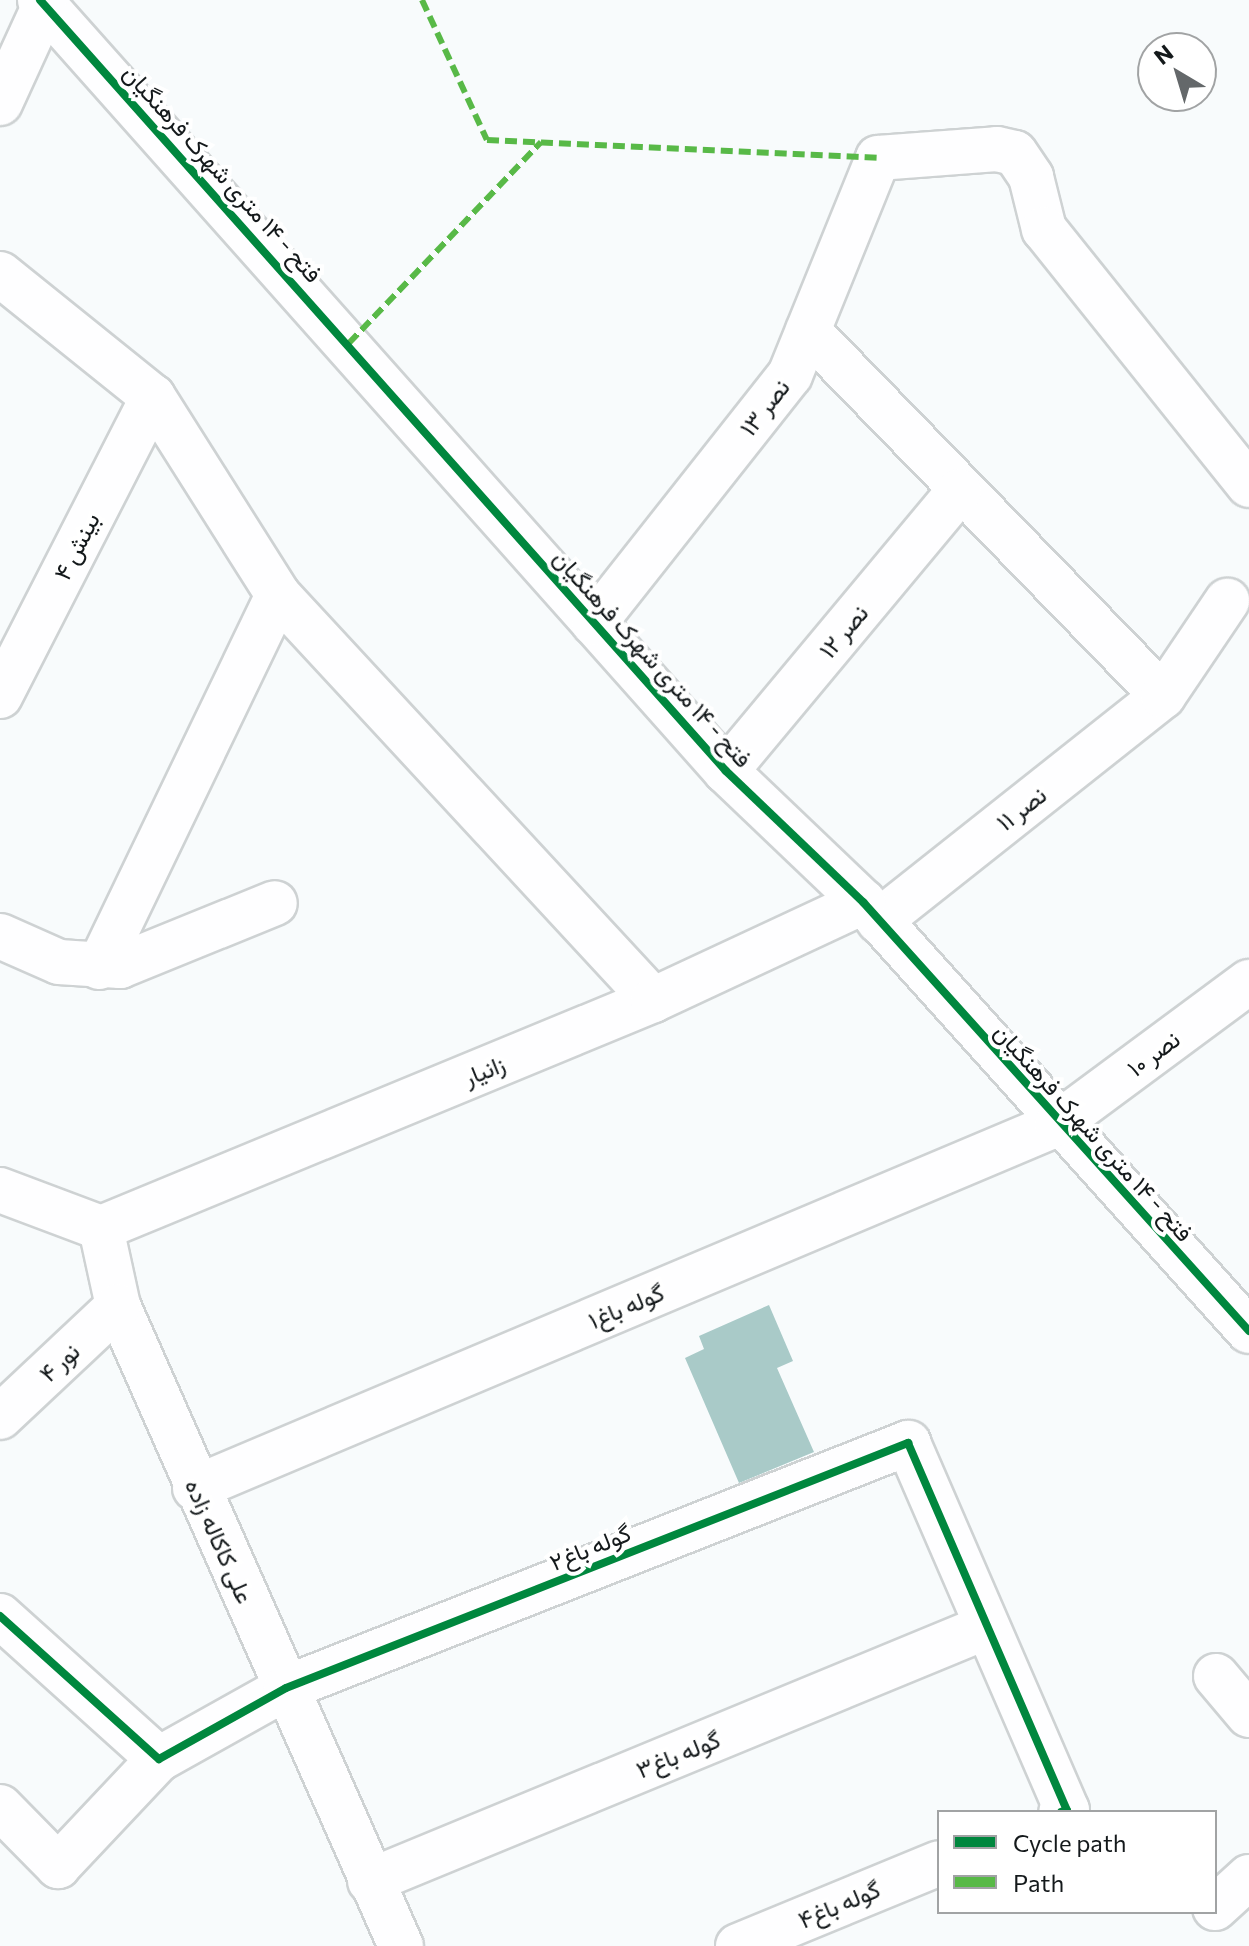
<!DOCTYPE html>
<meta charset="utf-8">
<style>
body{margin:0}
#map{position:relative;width:1249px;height:1946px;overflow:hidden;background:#f8fbfc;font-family:Commissioner,Vazirmatn,sans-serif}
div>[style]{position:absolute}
.building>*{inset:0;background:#a9cac8}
.roads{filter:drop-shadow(2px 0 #ced2d3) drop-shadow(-2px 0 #ced2d3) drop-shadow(0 2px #ced2d3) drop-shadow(0 -2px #ced2d3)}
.minor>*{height:44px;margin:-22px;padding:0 22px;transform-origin:22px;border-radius:22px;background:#fefeff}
.quiet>*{height:6px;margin-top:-3px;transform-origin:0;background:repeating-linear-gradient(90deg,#58b947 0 12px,transparent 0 18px)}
.cycleway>*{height:8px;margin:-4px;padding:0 4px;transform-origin:4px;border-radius:4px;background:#00873e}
span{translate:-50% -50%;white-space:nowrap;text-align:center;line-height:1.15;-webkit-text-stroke:8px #fff;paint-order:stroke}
.street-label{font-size:24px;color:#14191b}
.legend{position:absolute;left:937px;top:1810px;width:280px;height:104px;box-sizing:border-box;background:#fff;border:2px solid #a1a3a4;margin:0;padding:10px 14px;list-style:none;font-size:24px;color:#14191b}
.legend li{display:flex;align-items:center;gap:16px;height:40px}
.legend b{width:40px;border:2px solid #a1a3a4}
.north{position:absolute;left:1137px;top:32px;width:80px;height:80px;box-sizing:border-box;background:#fff;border:2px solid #a1a3a4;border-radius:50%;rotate:322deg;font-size:22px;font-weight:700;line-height:32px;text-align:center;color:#14191b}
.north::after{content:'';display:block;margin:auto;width:28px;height:36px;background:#64686a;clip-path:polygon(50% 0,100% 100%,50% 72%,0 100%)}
</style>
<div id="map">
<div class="building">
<div style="clip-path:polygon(769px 1305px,793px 1361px,777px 1368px,814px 1452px,739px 1483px,685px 1358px,704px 1349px,699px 1336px)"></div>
</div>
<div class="roads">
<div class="minor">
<div style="left:40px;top:0;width:1032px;rotate:48.34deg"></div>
<div style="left:726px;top:771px;width:190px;rotate:43.7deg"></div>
<div style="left:863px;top:902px;width:577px;rotate:48.02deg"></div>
<div style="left:0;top:103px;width:106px;rotate:-65.4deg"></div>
<div style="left:0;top:274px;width:196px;rotate:38.8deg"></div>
<div style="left:153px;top:397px;width:234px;rotate:57.7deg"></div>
<div style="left:278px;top:595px;width:552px;rotate:47.2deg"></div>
<div style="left:808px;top:331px;width:509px;rotate:45.8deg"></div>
<div style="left:594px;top:623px;width:316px;rotate:-51.7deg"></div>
<div style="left:790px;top:375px;width:234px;rotate:-67.9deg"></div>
<div style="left:878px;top:158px;width:119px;rotate:-4.3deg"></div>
<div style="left:997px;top:149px;width:18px;rotate:13deg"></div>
<div style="left:1015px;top:153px;width:29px;rotate:56deg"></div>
<div style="left:1031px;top:177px;width:54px;rotate:76deg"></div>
<div style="left:1044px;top:229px;width:328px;rotate:51.3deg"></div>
<div style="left:0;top:696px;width:336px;rotate:-62.9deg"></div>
<div style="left:726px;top:771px;width:364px;rotate:-50.2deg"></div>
<div style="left:879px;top:921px;width:362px;rotate:-38.4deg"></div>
<div style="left:1163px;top:696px;width:115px;rotate:-56deg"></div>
<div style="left:0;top:936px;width:64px;rotate:23.8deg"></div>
<div style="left:59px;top:962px;width:61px;rotate:3.8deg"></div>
<div style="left:120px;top:966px;width:167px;rotate:-22.1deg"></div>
<div style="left:99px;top:967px;width:413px;rotate:-64.3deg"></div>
<div style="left:0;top:1190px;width:108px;rotate:20.6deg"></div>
<div style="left:101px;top:1228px;width:80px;rotate:77.7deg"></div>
<div style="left:118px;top:1306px;width:700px;rotate:66.15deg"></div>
<div style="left:101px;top:1228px;width:597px;rotate:-22.44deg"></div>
<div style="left:653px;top:1000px;width:232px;rotate:-25deg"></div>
<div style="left:0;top:1417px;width:162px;rotate:-43.2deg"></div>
<div style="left:195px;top:1488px;width:936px;rotate:-22.89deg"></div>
<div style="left:1057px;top:1124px;width:239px;rotate:-36.5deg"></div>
<div style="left:0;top:1616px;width:214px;rotate:42deg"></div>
<div style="left:159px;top:1759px;width:145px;rotate:-29.2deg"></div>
<div style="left:286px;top:1688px;width:669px;rotate:-21.5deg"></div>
<div style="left:908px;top:1443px;width:400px;rotate:66.6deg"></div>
<div style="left:1067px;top:1810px;width:6px;rotate:162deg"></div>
<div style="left:1216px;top:1676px;width:51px;rotate:49.8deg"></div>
<div style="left:0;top:1807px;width:83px;rotate:45.5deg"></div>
<div style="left:58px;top:1866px;width:147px;rotate:-46.7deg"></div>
<div style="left:370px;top:1881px;width:666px;rotate:-22.41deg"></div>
<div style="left:1215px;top:1908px;width:46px;rotate:-42.4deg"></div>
<div style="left:738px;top:1946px;width:217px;rotate:-22.4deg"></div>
</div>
</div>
<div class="quiet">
<div style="left:422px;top:0;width:154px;rotate:65.1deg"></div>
<div style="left:487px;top:140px;width:391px;rotate:2.6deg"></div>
<div style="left:349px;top:343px;width:278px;rotate:-46.3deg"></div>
</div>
<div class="cycleway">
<div style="left:40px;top:0;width:1032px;rotate:48.34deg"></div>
<div style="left:726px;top:771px;width:190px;rotate:43.7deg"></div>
<div style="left:863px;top:902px;width:577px;rotate:48.02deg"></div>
<div style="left:0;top:1616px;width:214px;rotate:42deg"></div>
<div style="left:159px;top:1759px;width:145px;rotate:-29.2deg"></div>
<div style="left:286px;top:1688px;width:669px;rotate:-21.5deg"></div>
<div style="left:908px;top:1443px;width:400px;rotate:66.6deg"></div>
<div style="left:1067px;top:1810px;width:6px;rotate:162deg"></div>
</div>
<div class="street-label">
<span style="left:223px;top:173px;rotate:48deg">فتح - ۱۴ متری شهرک فرهنگیان</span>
<span style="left:764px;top:407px;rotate:-52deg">نصر ۱۳</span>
<span style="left:76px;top:546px;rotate:-63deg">بینش ۴</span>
<span style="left:843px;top:631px;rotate:-50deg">نصر ۱۲</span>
<span style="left:653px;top:658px;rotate:48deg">فتح - ۱۴ متری شهرک فرهنگیان</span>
<span style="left:1021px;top:808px;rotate:-38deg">نصر ۱۱</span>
<span style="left:1153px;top:1053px;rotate:-37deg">نصر ۱۰</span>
<span style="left:484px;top:1070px;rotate:-22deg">زانیار</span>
<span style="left:1094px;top:1132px;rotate:48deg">فتح - ۱۴ متری شهرک فرهنگیان</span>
<span style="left:626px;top:1306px;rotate:-23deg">گوله باغ۱</span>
<span style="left:59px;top:1362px;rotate:-43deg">نور ۴</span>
<span style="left:220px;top:1541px;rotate:66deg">علی کاکاله زاده</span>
<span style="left:590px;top:1547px;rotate:-22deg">گوله باغ۲</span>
<span style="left:678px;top:1754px;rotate:-22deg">گوله باغ۳</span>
<span style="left:839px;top:1904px;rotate:-23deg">گوله باغ۴</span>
</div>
<ul class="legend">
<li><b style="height:10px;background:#00873e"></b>Cycle path</li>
<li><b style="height:10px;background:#58b947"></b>Path</li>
</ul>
<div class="north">N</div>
</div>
